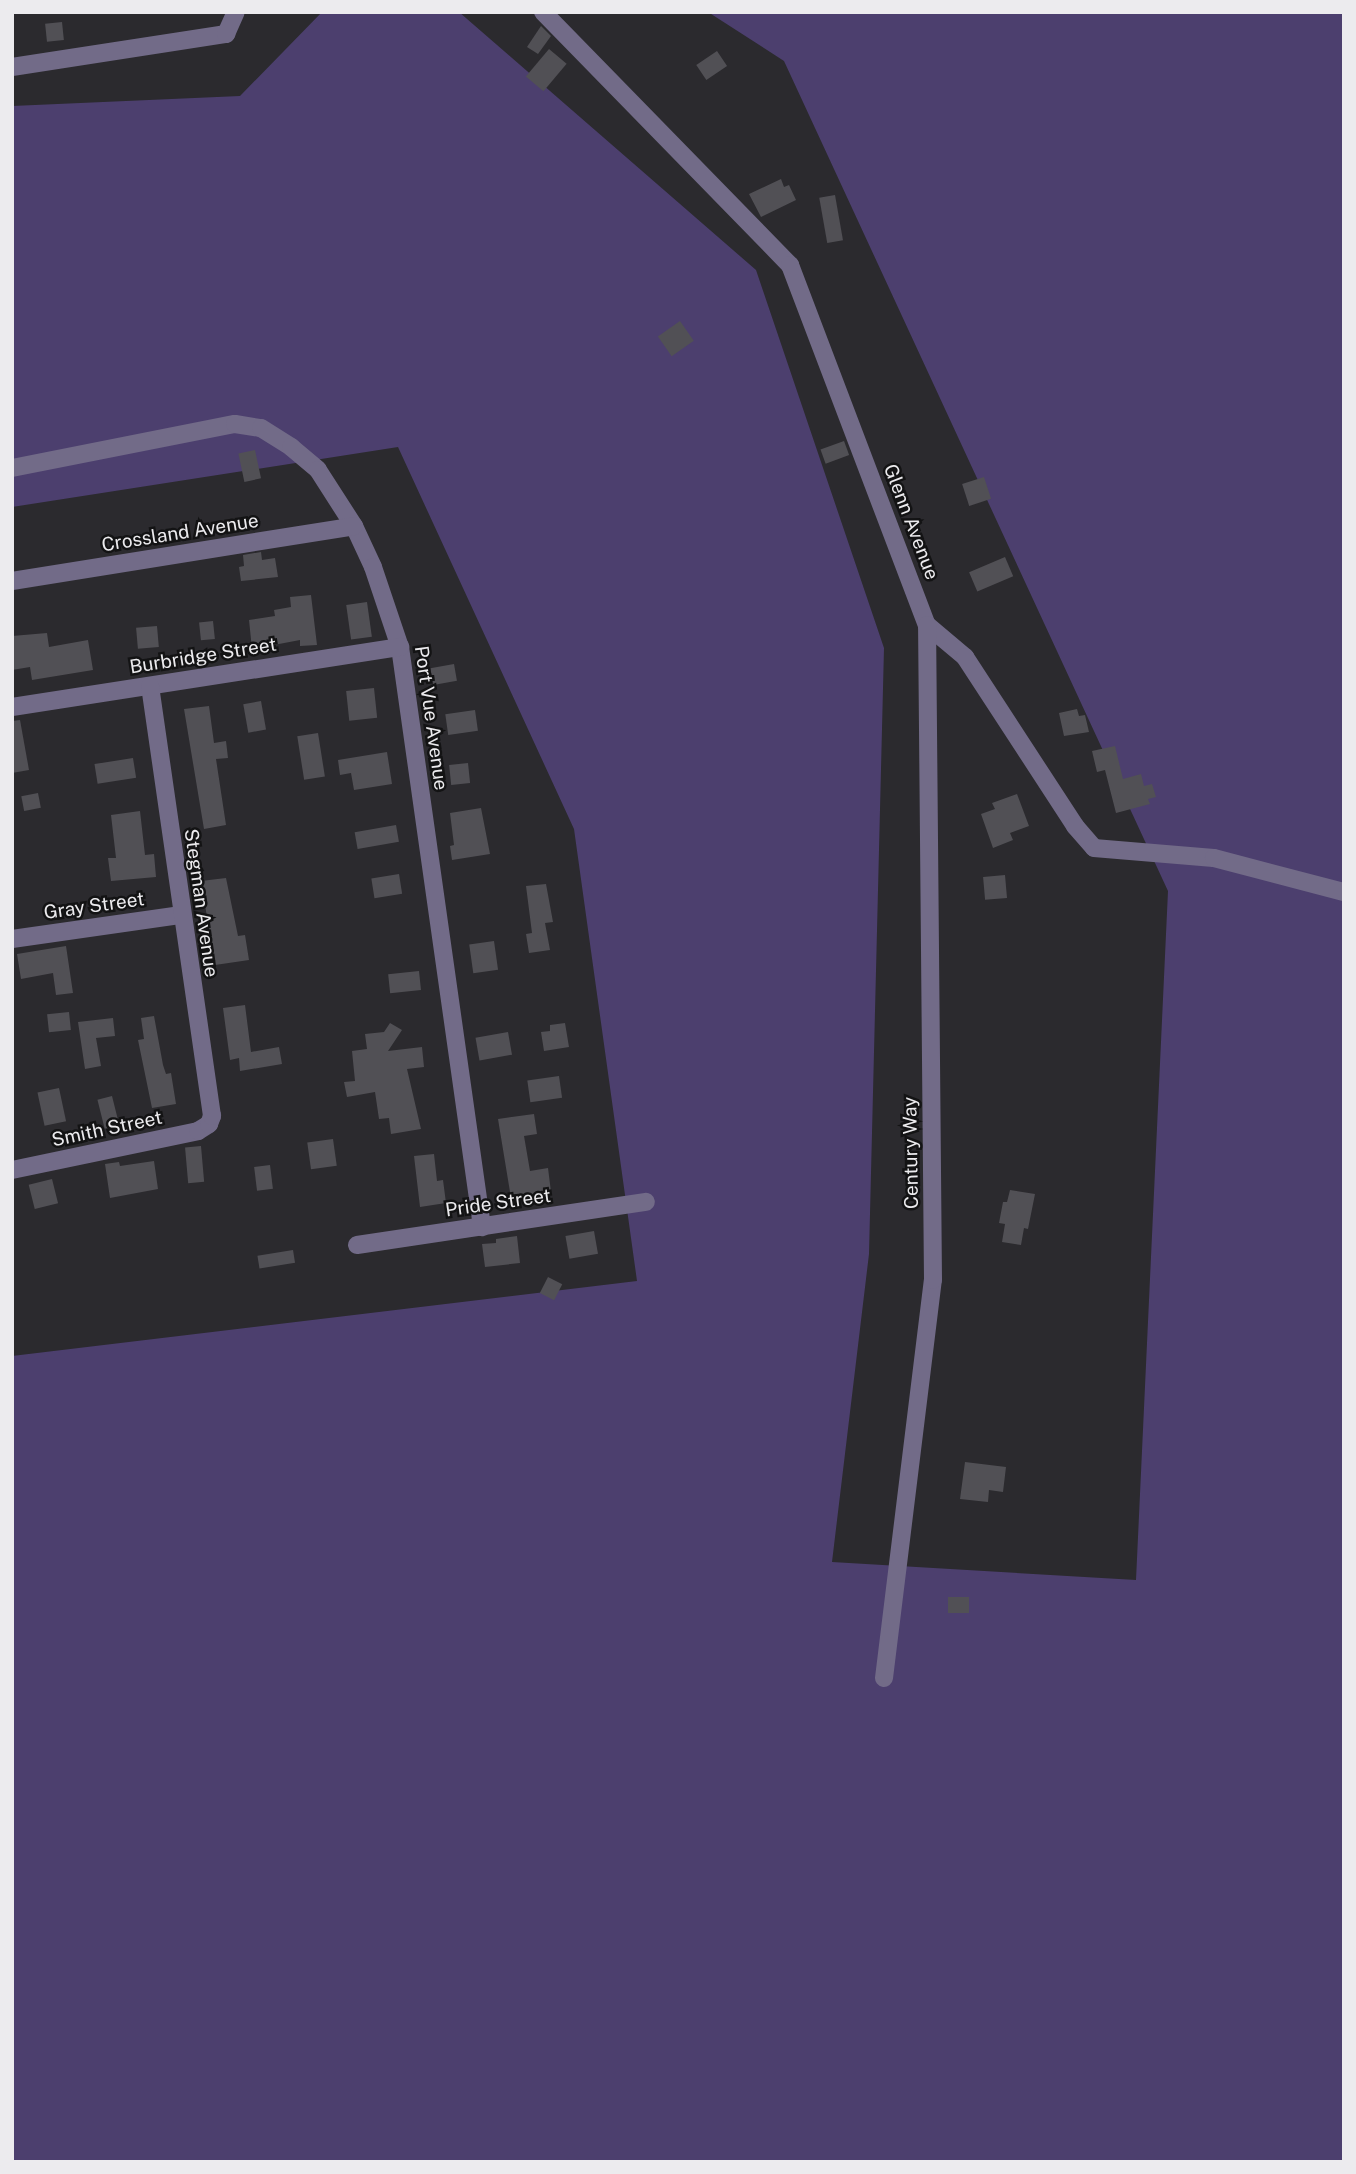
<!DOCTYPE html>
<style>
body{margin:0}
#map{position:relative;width:1356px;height:2174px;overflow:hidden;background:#2b2a2e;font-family:"Public Sans",sans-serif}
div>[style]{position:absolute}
.green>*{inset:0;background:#4c3f6e}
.building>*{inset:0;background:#515055;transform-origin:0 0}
.minor>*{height:18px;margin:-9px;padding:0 9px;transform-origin:9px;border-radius:9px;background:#726b88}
span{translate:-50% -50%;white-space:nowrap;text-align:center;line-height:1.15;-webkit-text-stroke:5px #131314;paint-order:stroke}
.street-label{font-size:19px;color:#ecebee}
.frame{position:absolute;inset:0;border:14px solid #ecebee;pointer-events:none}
</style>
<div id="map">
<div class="green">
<div style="clip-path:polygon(322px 12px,459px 12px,756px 270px,884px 648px,869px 1254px,832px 1562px,1136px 1580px,1168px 891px,784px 61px,708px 12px,1344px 12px,1344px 2162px,12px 2162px,12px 1356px,637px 1281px,574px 829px,398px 447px,12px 507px,12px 106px,240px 96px)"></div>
</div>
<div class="building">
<div style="left:62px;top:22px;width:18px;height:17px;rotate:84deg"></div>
<div style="clip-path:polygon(541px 26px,551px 36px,538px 54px,527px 47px)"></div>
<div style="left:549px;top:49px;width:23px;height:36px;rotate:40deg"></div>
<div style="left:717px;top:51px;width:18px;height:25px;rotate:56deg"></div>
<div style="clip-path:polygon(781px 179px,784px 187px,789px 185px,796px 200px,761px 217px,749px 194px)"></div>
<div style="left:835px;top:195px;width:46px;height:16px;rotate:80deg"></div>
<div style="left:680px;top:321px;width:24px;height:27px;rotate:55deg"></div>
<div style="left:844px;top:441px;width:15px;height:25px;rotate:70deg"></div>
<div style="left:255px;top:450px;width:29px;height:17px;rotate:78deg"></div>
<div style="left:984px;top:477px;width:23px;height:23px;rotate:72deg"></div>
<div style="clip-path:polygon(261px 552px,262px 560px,275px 558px,278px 577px,241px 581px,239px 567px,244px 566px,243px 555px)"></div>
<div style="left:1005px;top:557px;width:21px;height:39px;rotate:67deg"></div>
<div style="clip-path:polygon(311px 595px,317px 645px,300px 646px,300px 640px,252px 649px,249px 620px,275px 616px,274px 610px,291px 607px,290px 597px)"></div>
<div style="left:367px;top:602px;width:35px;height:21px;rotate:82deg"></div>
<div style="left:213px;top:621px;width:18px;height:14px;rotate:84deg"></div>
<div style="left:157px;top:626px;width:21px;height:21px;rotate:85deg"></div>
<div style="clip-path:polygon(47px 633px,49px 647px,88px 640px,93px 670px,32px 680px,30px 667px,12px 670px,12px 636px)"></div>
<div style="left:454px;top:664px;width:17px;height:24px;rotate:80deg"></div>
<div style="left:374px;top:688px;width:30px;height:28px;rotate:84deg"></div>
<div style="left:261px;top:701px;width:29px;height:18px;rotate:80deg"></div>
<div style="clip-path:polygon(209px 706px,214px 743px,226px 741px,228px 758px,216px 759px,226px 825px,204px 829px,184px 709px)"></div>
<div style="clip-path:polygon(1077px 709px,1079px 716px,1085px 715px,1089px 732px,1064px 736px,1059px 713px)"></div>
<div style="left:475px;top:710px;width:21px;height:30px;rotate:82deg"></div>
<div style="clip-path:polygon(20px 720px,29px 770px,12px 773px,12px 721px)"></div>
<div style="left:318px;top:733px;width:44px;height:21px;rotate:81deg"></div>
<div style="clip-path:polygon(1115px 746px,1123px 779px,1141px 774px,1144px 786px,1152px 784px,1156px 797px,1148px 799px,1150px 804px,1116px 813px,1105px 770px,1097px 772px,1092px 751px)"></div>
<div style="clip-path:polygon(387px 752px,392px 784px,354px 790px,351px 773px,340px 775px,338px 760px)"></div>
<div style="left:133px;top:758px;width:20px;height:39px;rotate:81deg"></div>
<div style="left:468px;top:763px;width:20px;height:19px;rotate:84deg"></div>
<div style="left:38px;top:793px;width:15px;height:17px;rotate:79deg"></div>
<div style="clip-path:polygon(1017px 794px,1029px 826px,1010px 833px,1013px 840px,993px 848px,981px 814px,995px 809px,992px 803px)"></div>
<div style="clip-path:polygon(481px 808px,490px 854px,452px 860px,450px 846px,454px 845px,450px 813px)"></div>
<div style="clip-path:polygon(140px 811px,145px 855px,154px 854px,156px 877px,111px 881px,108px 858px,116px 858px,111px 815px)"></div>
<div style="left:396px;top:825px;width:17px;height:42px;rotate:80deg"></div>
<div style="left:399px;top:874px;width:20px;height:28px;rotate:81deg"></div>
<div style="left:1005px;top:875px;width:23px;height:22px;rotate:85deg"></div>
<div style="clip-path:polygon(226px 878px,238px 936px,245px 935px,249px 960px,215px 965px,201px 881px)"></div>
<div style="clip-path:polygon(546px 884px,553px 922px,545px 923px,550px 950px,529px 953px,526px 934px,532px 933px,526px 886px)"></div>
<div style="left:494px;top:941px;width:29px;height:25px;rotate:82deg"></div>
<div style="clip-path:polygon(66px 946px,73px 993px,56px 995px,53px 973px,21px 979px,17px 954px)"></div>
<div style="left:419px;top:971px;width:19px;height:31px;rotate:84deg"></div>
<div style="clip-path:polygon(245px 1005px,251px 1052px,279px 1047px,282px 1064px,240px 1071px,239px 1058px,230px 1060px,223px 1008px)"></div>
<div style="left:69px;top:1012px;width:18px;height:22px;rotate:84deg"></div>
<div style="clip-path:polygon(154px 1016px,163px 1065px,166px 1074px,171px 1073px,176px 1104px,152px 1108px,138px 1040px,144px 1039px,141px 1018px)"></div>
<div style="clip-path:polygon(113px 1018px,115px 1036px,96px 1038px,101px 1066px,85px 1069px,78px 1022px)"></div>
<div style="clip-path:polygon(390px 1023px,402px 1030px,388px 1051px,422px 1047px,424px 1067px,407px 1069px,421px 1129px,391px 1134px,389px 1118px,379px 1119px,375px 1092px,347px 1097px,344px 1082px,355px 1081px,352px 1051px,367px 1049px,365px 1034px,384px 1032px)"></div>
<div style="clip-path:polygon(565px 1023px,569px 1047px,544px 1051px,541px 1032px,550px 1031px,550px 1025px)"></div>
<div style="left:508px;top:1032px;width:23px;height:33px;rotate:80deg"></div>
<div style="left:559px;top:1076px;width:22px;height:32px;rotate:82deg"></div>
<div style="left:59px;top:1088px;width:34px;height:22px;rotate:78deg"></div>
<div style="left:112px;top:1096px;width:30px;height:15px;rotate:76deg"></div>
<div style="clip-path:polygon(534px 1114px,537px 1134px,524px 1136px,530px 1171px,548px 1168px,551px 1192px,511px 1198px,498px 1119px)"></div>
<div style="left:333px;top:1139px;width:27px;height:26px;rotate:82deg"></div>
<div style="left:201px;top:1146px;width:36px;height:16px;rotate:85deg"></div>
<div style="clip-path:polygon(434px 1154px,437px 1181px,443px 1180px,446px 1203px,420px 1207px,414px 1156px)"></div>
<div style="clip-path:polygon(154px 1161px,158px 1189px,110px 1198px,105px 1164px,119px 1162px,120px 1166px)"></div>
<div style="left:270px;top:1165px;width:24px;height:16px;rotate:83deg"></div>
<div style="left:52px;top:1179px;width:25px;height:24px;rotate:76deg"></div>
<div style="clip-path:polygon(1010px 1190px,1035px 1194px,1028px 1229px,1024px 1228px,1021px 1245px,1002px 1242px,1005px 1224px,999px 1223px,1003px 1202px,1007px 1202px)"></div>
<div style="left:594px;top:1231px;width:23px;height:29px;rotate:80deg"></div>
<div style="clip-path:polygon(517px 1236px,520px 1263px,485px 1267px,482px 1244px,496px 1243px,496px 1239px)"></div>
<div style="left:293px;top:1250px;width:13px;height:36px;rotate:81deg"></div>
<div style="left:548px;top:1277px;width:16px;height:18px;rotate:27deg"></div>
<div style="clip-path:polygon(965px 1462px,1006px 1467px,1003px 1492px,989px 1490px,988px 1502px,960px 1499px)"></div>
<div style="left:948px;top:1597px;width:21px;height:16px"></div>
</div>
<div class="minor">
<div style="left:543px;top:12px;width:354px;rotate:45.7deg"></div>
<div style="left:790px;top:265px;width:385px;rotate:69.2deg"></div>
<div style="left:927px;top:625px;width:50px;rotate:40.1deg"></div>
<div style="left:965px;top:657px;width:202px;rotate:56.9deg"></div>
<div style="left:1075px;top:826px;width:29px;rotate:49deg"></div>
<div style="left:1094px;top:848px;width:120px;rotate:4.8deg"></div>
<div style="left:1214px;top:858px;width:134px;rotate:14.7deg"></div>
<div style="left:12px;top:67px;width:217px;rotate:-8.8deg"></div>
<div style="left:226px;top:34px;width:24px;rotate:-66deg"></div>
<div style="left:12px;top:468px;width:227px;rotate:-11.2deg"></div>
<div style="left:235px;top:424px;width:26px;rotate:9deg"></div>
<div style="left:261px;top:428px;width:36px;rotate:32deg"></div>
<div style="left:291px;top:447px;width:35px;rotate:40deg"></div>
<div style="left:318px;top:470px;width:67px;rotate:57.3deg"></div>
<div style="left:354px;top:526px;width:45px;rotate:65.1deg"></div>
<div style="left:373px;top:567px;width:84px;rotate:71.4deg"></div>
<div style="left:400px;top:647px;width:586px;rotate:81.95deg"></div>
<div style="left:12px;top:581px;width:346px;rotate:-9.1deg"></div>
<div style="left:12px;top:707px;width:393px;rotate:-8.8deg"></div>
<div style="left:12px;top:939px;width:171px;rotate:-8.1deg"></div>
<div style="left:12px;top:1170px;width:190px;rotate:-11.8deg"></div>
<div style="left:198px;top:1131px;width:13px;rotate:-32deg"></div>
<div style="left:209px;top:1124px;width:9px;rotate:-69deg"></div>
<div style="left:212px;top:1116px;width:434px;rotate:-98.2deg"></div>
<div style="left:357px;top:1245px;width:292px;rotate:-8.5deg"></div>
<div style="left:884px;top:1678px;width:401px;rotate:-83deg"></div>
<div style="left:933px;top:1280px;width:655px;rotate:-90.52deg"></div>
</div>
<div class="street-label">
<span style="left:911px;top:522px;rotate:69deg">Glenn Avenue</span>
<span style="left:180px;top:533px;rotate:-9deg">Crossland Avenue</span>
<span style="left:203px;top:656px;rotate:-9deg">Burbridge Street</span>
<span style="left:431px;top:718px;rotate:82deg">Port Vue Avenue</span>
<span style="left:201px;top:903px;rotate:82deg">Stegman Avenue</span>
<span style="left:94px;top:906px;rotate:-8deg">Gray Street</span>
<span style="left:107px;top:1129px;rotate:-12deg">Smith Street</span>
<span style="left:911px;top:1153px;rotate:-91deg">Century Way</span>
<span style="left:498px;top:1203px;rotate:-8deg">Pride Street</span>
</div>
<div class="frame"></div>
</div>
